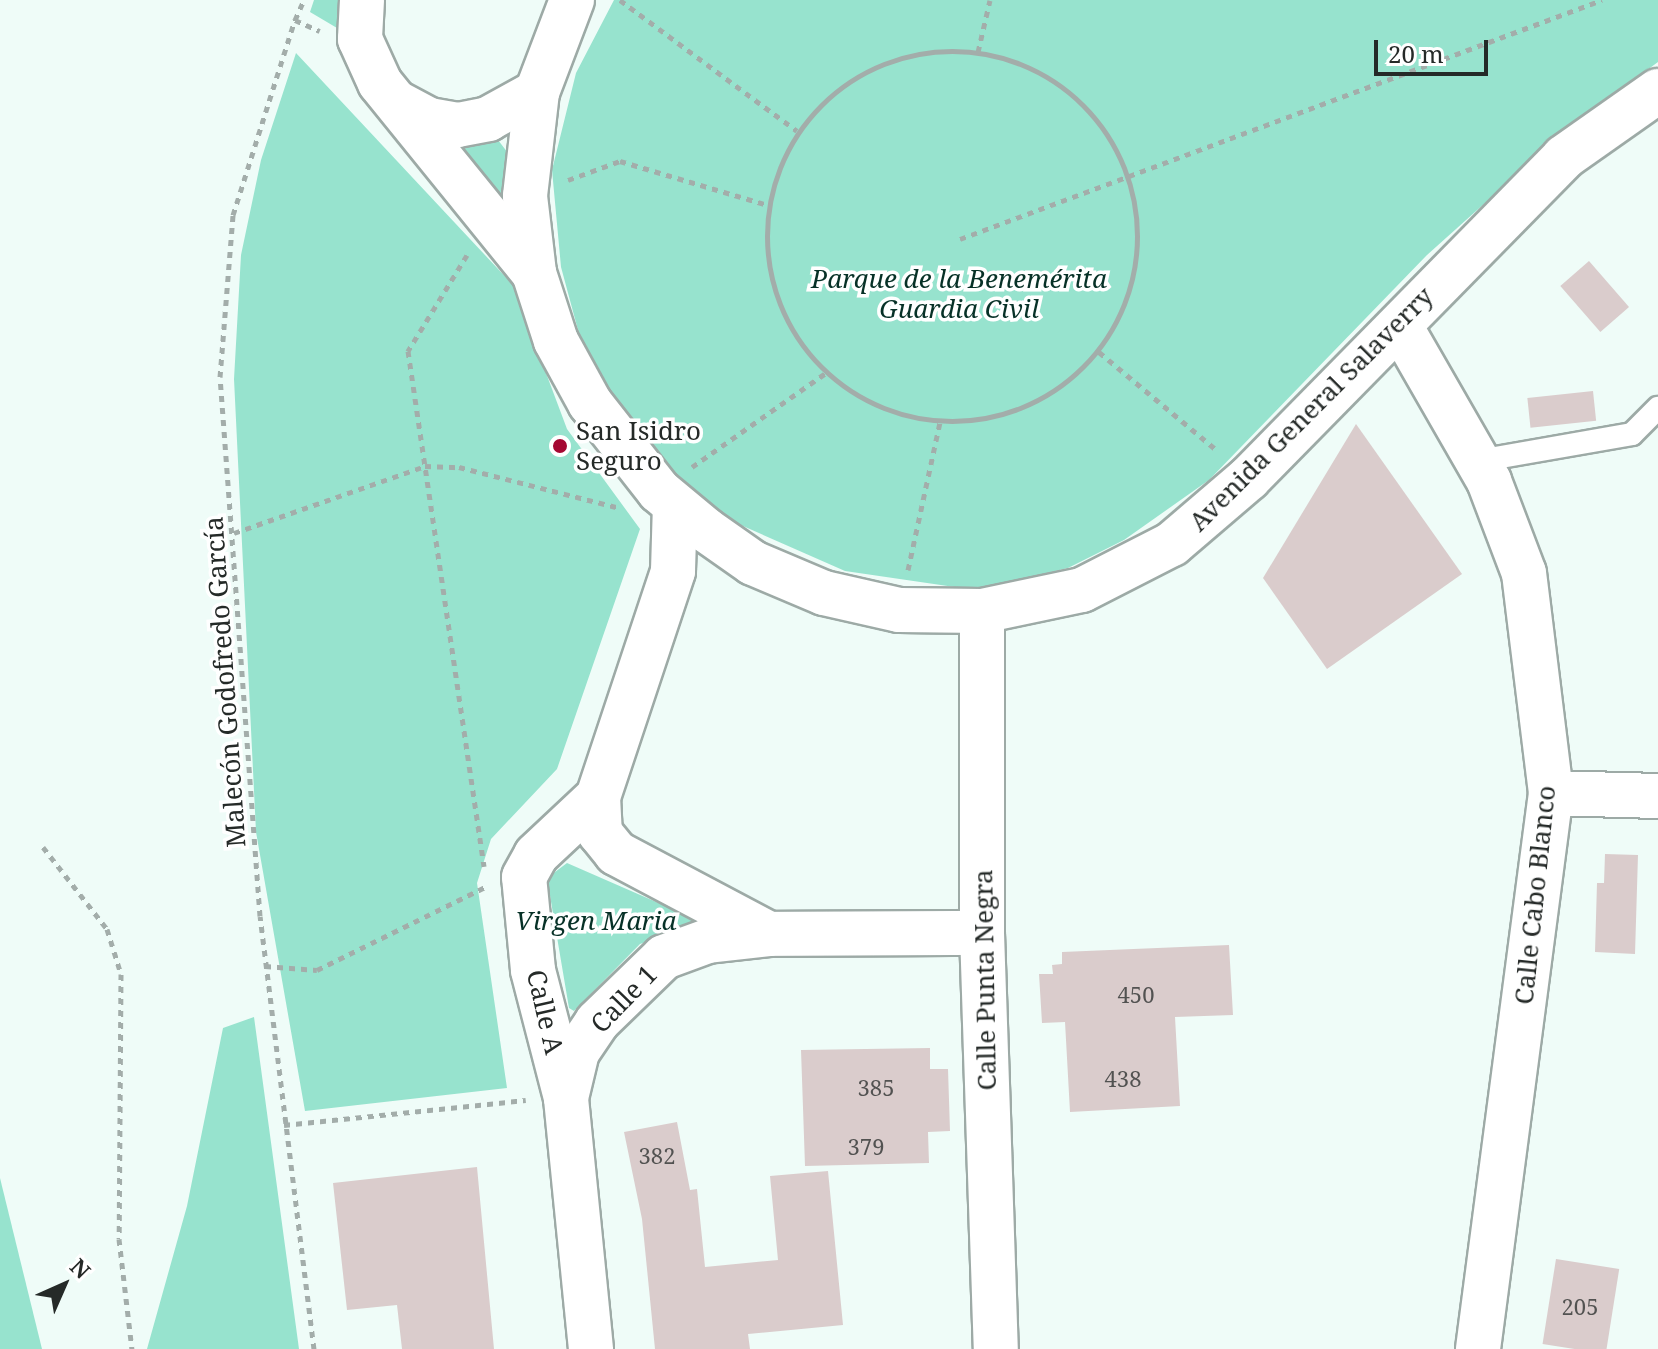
<!DOCTYPE html>
<meta charset="utf-8">
<style>
body{margin:0}
#map{position:relative;width:1658px;height:1349px;overflow:hidden;background:#effcf8;font-family:"Noto Serif",serif}
div>[style]{position:absolute}
.green>*{inset:0;background:#97e3ce}
.building>*{inset:0;background:#dacccc;transform-origin:0 0}
.path>*{height:5px;margin-top:-2.5px;transform-origin:0;background:repeating-linear-gradient(90deg,#a3adaa 0 6px,transparent 0 12px)}
.path>.ring{margin:-2.5px;padding:0;box-sizing:content-box;background:none;border:5px solid #a3adaa;border-radius:50%}
.roads{filter:drop-shadow(2px 0 #9daaa6) drop-shadow(-2px 0 #9daaa6) drop-shadow(0 2px #9daaa6) drop-shadow(0 -2px #9daaa6)}
.service>*{height:22px;margin:-11px;padding:0 11px;transform-origin:11px;border-radius:11px;background:#fff}
.minor>*{height:44px;margin:-22px;padding:0 22px;transform-origin:22px;border-radius:22px;background:#fff}
.tertiary>*{height:44px;margin:-22px;padding:0 22px;transform-origin:22px;border-radius:22px;background:#fff}
.dots>*{width:22px;height:22px;translate:-50% -50%;box-sizing:border-box;border:4px solid #fff;border-radius:50%}
span{translate:-50% -50%;white-space:nowrap;text-align:center;line-height:1.15;-webkit-text-stroke:7px #fff;paint-order:stroke}
.number-label{font-size:22px;color:#525251}
.number-label span{-webkit-text-stroke-width:0}
.park-label{font-size:26px;color:#073127;font-style:italic}
.street-label{font-size:26px;color:#252a28}
.poi-label{font-size:26px;color:#252a28}
.left{translate:0 -50%;text-align:left}
.north{position:absolute;left:24px;top:1245px;width:80px;height:80px;-webkit-text-stroke:6px #fff;paint-order:stroke;rotate:45deg;font-size:22px;font-weight:700;line-height:32px;text-align:center;color:#252a28}
.north::after{content:'';display:block;margin:auto;width:28px;height:36px;background:#252a28;clip-path:polygon(50% 0,100% 100%,50% 72%,0 100%)}
.scale{position:absolute;left:1374px;top:40px;width:114px;height:36px;box-sizing:border-box;border:4px solid #252a28;border-top:0;padding-left:10px;font-size:24px;line-height:28px;white-space:nowrap;color:#252a28;-webkit-text-stroke:6px #fff;paint-order:stroke}
</style>
<div id="map">
<div class="green">
<div style="clip-path:polygon(314px 0,341px 0,337px 28px,310px 12px)"></div>
<div style="clip-path:polygon(614px 0,1658px 0,1658px 62px,1572px 125px,1427px 255px,1209px 480px,1124px 540px,1068px 568px,975px 590px,845px 571px,711px 512px,664px 463px,585px 356px,561px 267px,552px 170px,576px 73px)"></div>
<div style="clip-path:polygon(296px 53px,513px 285px,567px 429px,640px 529px,557px 769px,491px 839px,477px 883px,507px 1088px,305px 1111px,256px 832px,234px 379px,241px 255px,261px 160px)"></div>
<div style="clip-path:polygon(498px 140px,508px 153px,503px 208px,447px 141px)"></div>
<div style="clip-path:polygon(567px 863px,702px 922px,640px 944px,574px 1011px,569px 1008px,547px 878px)"></div>
<div style="clip-path:polygon(254px 1017px,299px 1349px,147px 1349px,187px 1206px,223px 1028px)"></div>
<div style="clip-path:polygon(0 1178px,42px 1349px,0 1349px)"></div>
</div>
<div class="building">
<div style="left:1589px;top:261px;width:61px;height:38px;rotate:49deg"></div>
<div style="left:1593px;top:391px;width:30px;height:66px;rotate:84deg"></div>
<div style="clip-path:polygon(1356px 424px,1462px 574px,1327px 669px,1263px 578px)"></div>
<div style="clip-path:polygon(1605px 854px,1638px 855px,1635px 954px,1595px 952px,1597px 883px,1604px 883px)"></div>
<div style="clip-path:polygon(1229px 945px,1233px 1015px,1175px 1017px,1180px 1106px,1070px 1112px,1065px 1022px,1042px 1023px,1039px 974px,1053px 974px,1052px 965px,1062px 964px,1062px 952px)"></div>
<div style="clip-path:polygon(930px 1048px,930px 1069px,948px 1069px,950px 1131px,928px 1132px,929px 1163px,805px 1166px,801px 1050px)"></div>
<div style="clip-path:polygon(677px 1122px,690px 1190px,697px 1189px,705px 1267px,778px 1260px,770px 1176px,828px 1171px,843px 1325px,748px 1334px,750px 1349px,655px 1349px,642px 1219px,624px 1132px)"></div>
<div style="clip-path:polygon(477px 1167px,494px 1349px,402px 1349px,397px 1305px,347px 1310px,333px 1183px)"></div>
<div style="left:1556px;top:1259px;width:64px;height:86px;rotate:9deg"></div>
</div>
<div class="path">
<div style="left:620px;top:0;width:220px;rotate:36.5deg"></div>
<div style="left:295px;top:20px;width:22px;rotate:-66deg"></div>
<div class="ring" style="left:767px;top:51px;width:365px;height:365px"></div>
<div style="left:978px;top:52px;width:53px;rotate:-77deg"></div>
<div style="left:568px;top:180px;width:55px;rotate:-20.1deg"></div>
<div style="left:620px;top:161px;width:154px;rotate:16.6deg"></div>
<div style="left:960px;top:239px;width:685px;rotate:-20.42deg"></div>
<div style="left:467px;top:255px;width:113px;rotate:121.6deg"></div>
<div style="left:408px;top:351px;width:521px;rotate:81.61deg"></div>
<div style="left:1099px;top:352px;width:155px;rotate:39.8deg"></div>
<div style="left:692px;top:467px;width:165px;rotate:-35.1deg"></div>
<div style="left:234px;top:533px;width:202px;rotate:-19.3deg"></div>
<div style="left:425px;top:466px;width:34px;rotate:2deg"></div>
<div style="left:459px;top:467px;width:166px;rotate:14.3deg"></div>
<div style="left:908px;top:570px;width:151px;rotate:-77.8deg"></div>
<div style="left:43px;top:847px;width:104px;rotate:52deg"></div>
<div style="left:107px;top:929px;width:47px;rotate:72.7deg"></div>
<div style="left:121px;top:974px;width:265px;rotate:90.4deg"></div>
<div style="left:119px;top:1239px;width:111px;rotate:83.3deg"></div>
<div style="left:265px;top:966px;width:52px;rotate:4.4deg"></div>
<div style="left:317px;top:970px;width:187px;rotate:-26.3deg"></div>
<div style="left:284px;top:1125px;width:243px;rotate:-5.9deg"></div>
<div style="left:314px;top:1349px;width:436px;rotate:-97.1deg"></div>
<div style="left:260px;top:916px;width:540px;rotate:-94.24deg"></div>
<div style="left:220px;top:377px;width:163px;rotate:-85.4deg"></div>
<div style="left:233px;top:215px;width:205px;rotate:-72.4deg"></div>
<div style="left:295px;top:20px;width:27px;rotate:24deg"></div>
</div>
<div class="roads">
<div class="service">
<div style="left:1478px;top:461px;width:156px;rotate:-9.9deg"></div>
<div style="left:1632px;top:434px;width:37px;rotate:-45deg"></div>
</div>
<div class="minor">
<div style="left:362px;top:0;width:39px;rotate:93deg"></div>
<div style="left:360px;top:39px;width:48px;rotate:65.6deg"></div>
<div style="left:380px;top:83px;width:245px;rotate:51deg"></div>
<div style="left:399px;top:104px;width:34px;rotate:28deg"></div>
<div style="left:429px;top:120px;width:29px;rotate:10deg"></div>
<div style="left:458px;top:125px;width:31px;rotate:-11deg"></div>
<div style="left:488px;top:119px;width:56px;rotate:-28.9deg"></div>
<div style="left:1400px;top:326px;width:179px;rotate:60.1deg"></div>
<div style="left:1489px;top:481px;width:98px;rotate:69.2deg"></div>
<div style="left:1524px;top:573px;width:222px;rotate:83deg"></div>
<div style="left:1551px;top:793px;width:561px;rotate:97.48deg"></div>
<div style="left:982px;top:611px;width:322px;rotate:90deg"></div>
<div style="left:982px;top:933px;width:416px;rotate:88.1deg"></div>
<div style="left:1551px;top:793px;width:107px;rotate:1.6deg"></div>
<div style="left:598px;top:797px;width:36px;rotate:87deg"></div>
<div style="left:600px;top:833px;width:26px;rotate:51deg"></div>
<div style="left:616px;top:853px;width:173px;rotate:27.9deg"></div>
<div style="left:566px;top:1098px;width:47px;rotate:-76.6deg"></div>
<div style="left:577px;top:1052px;width:36px;rotate:-56deg"></div>
<div style="left:597px;top:1022px;width:93px;rotate:-44.1deg"></div>
<div style="left:664px;top:957px;width:47px;rotate:-20deg"></div>
<div style="left:708px;top:941px;width:61px;rotate:-6.5deg"></div>
<div style="left:769px;top:934px;width:213px;rotate:-0.3deg"></div>
<div style="left:591px;top:1349px;width:252px;rotate:-95.7deg"></div>
<div style="left:566px;top:1098px;width:132px;rotate:-104.5deg"></div>
<div style="left:533px;top:970px;width:93px;rotate:-95.5deg"></div>
<div style="left:524px;top:877px;width:25px;rotate:-61deg"></div>
<div style="left:536px;top:855px;width:85px;rotate:-43.1deg"></div>
<div style="left:598px;top:797px;width:238px;rotate:-71.6deg"></div>
<div style="left:673px;top:571px;width:66px;rotate:-88.3deg"></div>
</div>
<div class="tertiary">
<div style="left:572px;top:0;width:98px;rotate:110.8deg"></div>
<div style="left:537px;top:92px;width:105px;rotate:96.6deg"></div>
<div style="left:525px;top:196px;width:78px;rotate:83.3deg"></div>
<div style="left:534px;top:273px;width:71px;rotate:72.1deg"></div>
<div style="left:556px;top:341px;width:71px;rotate:61.3deg"></div>
<div style="left:590px;top:403px;width:112px;rotate:51.9deg"></div>
<div style="left:659px;top:491px;width:61px;rotate:39.7deg"></div>
<div style="left:706px;top:530px;width:57px;rotate:35.1deg"></div>
<div style="left:753px;top:563px;width:77px;rotate:22.9deg"></div>
<div style="left:824px;top:593px;width:77px;rotate:12.8deg"></div>
<div style="left:899px;top:610px;width:83px;rotate:0.7deg"></div>
<div style="left:982px;top:611px;width:102px;rotate:-11.9deg"></div>
<div style="left:1082px;top:590px;width:101px;rotate:-27.1deg"></div>
<div style="left:1172px;top:544px;width:101px;rotate:-40.6deg"></div>
<div style="left:1249px;top:478px;width:450px;rotate:-45.5deg"></div>
<div style="left:1564px;top:157px;width:115px;rotate:-35.1deg"></div>
</div>
</div>
<div class="dots">
<div style="left:560px;top:446px;background:#a50832"></div>
</div>
<div class="number-label">
<span style="left:1136px;top:995px">450</span>
<span style="left:1123px;top:1079px">438</span>
<span style="left:876px;top:1088px">385</span>
<span style="left:866px;top:1147px">379</span>
<span style="left:657px;top:1156px">382</span>
<span style="left:1580px;top:1307px">205</span>
</div>
<div class="park-label">
<span style="left:959px;top:294px">Parque de la Benemérita<br>Guardia Civil</span>
<span style="left:596px;top:921px">Virgen Maria</span>
</div>
<div class="street-label">
<span style="left:1311px;top:409px;rotate:-45deg">Avenida General Salaverry</span>
<span style="left:225px;top:682px;rotate:-94deg">Malecón Godofredo García</span>
<span style="left:1535px;top:895px;rotate:-84deg">Calle Cabo Blanco</span>
<span style="left:985px;top:980px;rotate:-91deg">Calle Punta Negra</span>
<span style="left:624px;top:999px;rotate:-46deg">Calle 1</span>
<span style="left:545px;top:1012px;rotate:77deg">Calle A</span>
</div>
<div class="poi-label">
<span class="left" style="left:576px;top:446px">San Isidro<br>Seguro</span>
</div>
<div class="north">N</div>
<div class="scale">20 m</div>
</div>
